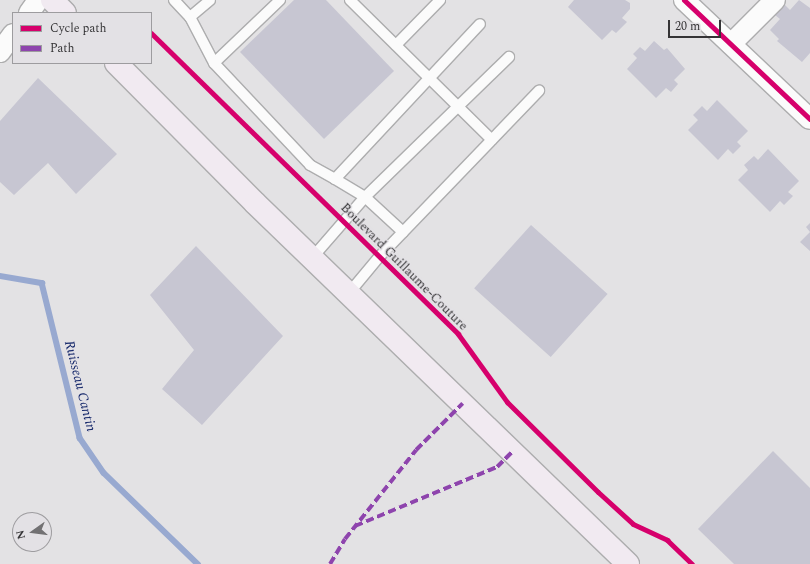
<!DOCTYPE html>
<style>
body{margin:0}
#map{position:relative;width:810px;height:564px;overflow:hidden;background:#e3e2e4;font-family:Spectral,serif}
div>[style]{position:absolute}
.stream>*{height:5.5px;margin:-2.75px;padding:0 2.75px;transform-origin:2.75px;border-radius:2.75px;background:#98a9d0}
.building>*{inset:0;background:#c7c6d2;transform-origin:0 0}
.roads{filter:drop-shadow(1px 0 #adadae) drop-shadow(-1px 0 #adadae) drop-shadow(0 1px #adadae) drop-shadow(0 -1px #adadae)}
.service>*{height:10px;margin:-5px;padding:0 5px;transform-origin:5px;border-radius:5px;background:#fbfbfb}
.minor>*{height:20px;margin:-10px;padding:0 10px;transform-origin:10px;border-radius:10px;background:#fbfbfb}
.primary>*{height:22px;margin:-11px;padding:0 11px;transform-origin:11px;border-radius:11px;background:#f1eaf1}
.quiet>*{height:4px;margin-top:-2px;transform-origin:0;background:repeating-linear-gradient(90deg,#8e44ad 0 8px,transparent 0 12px)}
.cycleway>*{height:5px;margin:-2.5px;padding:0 2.5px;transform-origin:2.5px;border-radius:2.5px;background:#d6006c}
span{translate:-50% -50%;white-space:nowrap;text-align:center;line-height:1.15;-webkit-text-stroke:3px #e3e1e5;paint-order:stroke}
.street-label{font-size:13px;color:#353436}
.water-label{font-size:14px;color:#142769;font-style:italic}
.legend{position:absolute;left:12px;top:12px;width:140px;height:52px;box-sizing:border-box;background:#e3e1e5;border:1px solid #9d9c9f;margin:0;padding:5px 7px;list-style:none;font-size:12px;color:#353436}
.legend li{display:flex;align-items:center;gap:8px;height:20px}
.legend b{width:20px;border:1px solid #9d9c9f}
.north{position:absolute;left:12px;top:512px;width:40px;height:40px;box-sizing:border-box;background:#e3e1e5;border:1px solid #9d9c9f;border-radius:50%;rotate:256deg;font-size:11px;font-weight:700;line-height:16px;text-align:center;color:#353436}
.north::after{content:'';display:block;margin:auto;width:14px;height:18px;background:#727173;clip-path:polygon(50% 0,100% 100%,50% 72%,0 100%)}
.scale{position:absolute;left:668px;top:20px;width:53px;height:18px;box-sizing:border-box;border:2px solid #353436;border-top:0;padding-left:5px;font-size:12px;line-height:14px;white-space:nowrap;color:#353436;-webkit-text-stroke:3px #e3e1e5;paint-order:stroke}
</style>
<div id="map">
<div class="stream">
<div style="left:0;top:276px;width:43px;rotate:9.5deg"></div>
<div style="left:42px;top:283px;width:160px;rotate:76.2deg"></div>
<div style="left:80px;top:438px;width:42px;rotate:55.6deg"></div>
<div style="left:104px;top:473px;width:131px;rotate:44.1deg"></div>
</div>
<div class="building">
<div style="clip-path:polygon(294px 0,326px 0,394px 71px,324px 139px,240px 52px)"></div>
<div style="clip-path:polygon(574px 0,625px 0,630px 3px,630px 9px,622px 18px,627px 22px,616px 33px,612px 30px,602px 40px,568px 7px)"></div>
<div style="clip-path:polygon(799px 0,810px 8px,810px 53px,802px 62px,777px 41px,779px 39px,770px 30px,780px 19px,775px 15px,785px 5px,790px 10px)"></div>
<div style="clip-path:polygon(654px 41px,664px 50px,667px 48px,685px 69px,674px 80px,678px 84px,671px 92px,666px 88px,656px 98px,627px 69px,637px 58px,633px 54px,640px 47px,645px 51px)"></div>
<div style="clip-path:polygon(38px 78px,117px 154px,76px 194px,48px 163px,14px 195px,0 182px,0 121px)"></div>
<div style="clip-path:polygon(717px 100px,748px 131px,737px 142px,741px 146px,733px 154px,728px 149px,718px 160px,688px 130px,698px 120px,693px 115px,702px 106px,707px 111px)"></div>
<div style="clip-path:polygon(768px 149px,799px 181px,788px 192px,793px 196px,784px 205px,780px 201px,770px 212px,738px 180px,748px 170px,744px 165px,754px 156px,758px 160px)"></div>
<div style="clip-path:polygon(810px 223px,810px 251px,800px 242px,810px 232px,806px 227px)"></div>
<div style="left:531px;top:225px;width:103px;height:85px;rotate:42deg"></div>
<div style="clip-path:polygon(196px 246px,283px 336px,202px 425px,162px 389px,194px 350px,150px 295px)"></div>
<div style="clip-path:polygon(773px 451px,810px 488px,810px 564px,734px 564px,698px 529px)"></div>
</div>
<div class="roads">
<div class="service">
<div style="left:174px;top:0;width:23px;rotate:47deg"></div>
<div style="left:190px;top:17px;width:26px;rotate:-40deg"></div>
<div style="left:280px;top:0;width:91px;rotate:136.3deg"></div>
<div style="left:214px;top:63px;width:140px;rotate:46.7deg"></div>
<div style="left:310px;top:165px;width:29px;rotate:29deg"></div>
<div style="left:350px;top:0;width:199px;rotate:44.6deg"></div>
<div style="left:190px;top:17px;width:52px;rotate:62.4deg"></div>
<div style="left:396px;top:45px;width:63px;rotate:-45.6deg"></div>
<div style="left:403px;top:232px;width:52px;rotate:-137.4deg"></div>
<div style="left:365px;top:197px;width:35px;rotate:-149deg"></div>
<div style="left:335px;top:179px;width:212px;rotate:-46.9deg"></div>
<div style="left:312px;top:258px;width:81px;rotate:-49deg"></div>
<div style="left:365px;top:197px;width:201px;rotate:-44.2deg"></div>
<div style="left:349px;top:293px;width:47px;rotate:-50.2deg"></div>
<div style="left:379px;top:257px;width:231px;rotate:-46.1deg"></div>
</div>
<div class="minor">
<div style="left:684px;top:0;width:173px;rotate:43.4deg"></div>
<div style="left:29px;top:13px;width:16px;rotate:-55deg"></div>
<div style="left:731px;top:44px;width:62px;rotate:-45deg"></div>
<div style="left:0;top:52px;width:22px;rotate:-54deg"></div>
</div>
<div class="primary">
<div style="left:52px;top:0;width:18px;rotate:45deg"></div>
<div style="left:116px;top:63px;width:197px;rotate:45.2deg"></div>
<div style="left:255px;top:203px;width:519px;rotate:44.06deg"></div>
</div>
</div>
<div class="quiet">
<div style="left:355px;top:526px;width:154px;rotate:-22.6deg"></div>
<div style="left:497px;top:467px;width:23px;rotate:-45deg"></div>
<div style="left:330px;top:564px;width:29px;rotate:-59deg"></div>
<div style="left:345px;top:539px;width:114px;rotate:-51.4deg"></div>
<div style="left:416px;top:450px;width:66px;rotate:-45deg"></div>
</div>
<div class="cycleway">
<div style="left:684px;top:0;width:173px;rotate:43.4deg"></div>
<div style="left:151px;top:33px;width:430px;rotate:44.4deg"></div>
<div style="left:458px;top:334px;width:84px;rotate:54.2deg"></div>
<div style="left:507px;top:402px;width:128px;rotate:44.7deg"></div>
<div style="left:598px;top:492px;width:47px;rotate:42.4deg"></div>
<div style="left:633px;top:524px;width:38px;rotate:25deg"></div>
<div style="left:667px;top:540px;width:35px;rotate:44deg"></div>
</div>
<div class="street-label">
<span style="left:404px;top:267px;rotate:45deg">Boulevard Guillaume-Couture</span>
</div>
<div class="water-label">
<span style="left:80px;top:386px;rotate:76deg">Ruisseau Cantin</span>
</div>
<ul class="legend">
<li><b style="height:5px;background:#d6006c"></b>Cycle path</li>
<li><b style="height:5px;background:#8e44ad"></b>Path</li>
</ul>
<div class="north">N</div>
<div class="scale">20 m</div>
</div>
